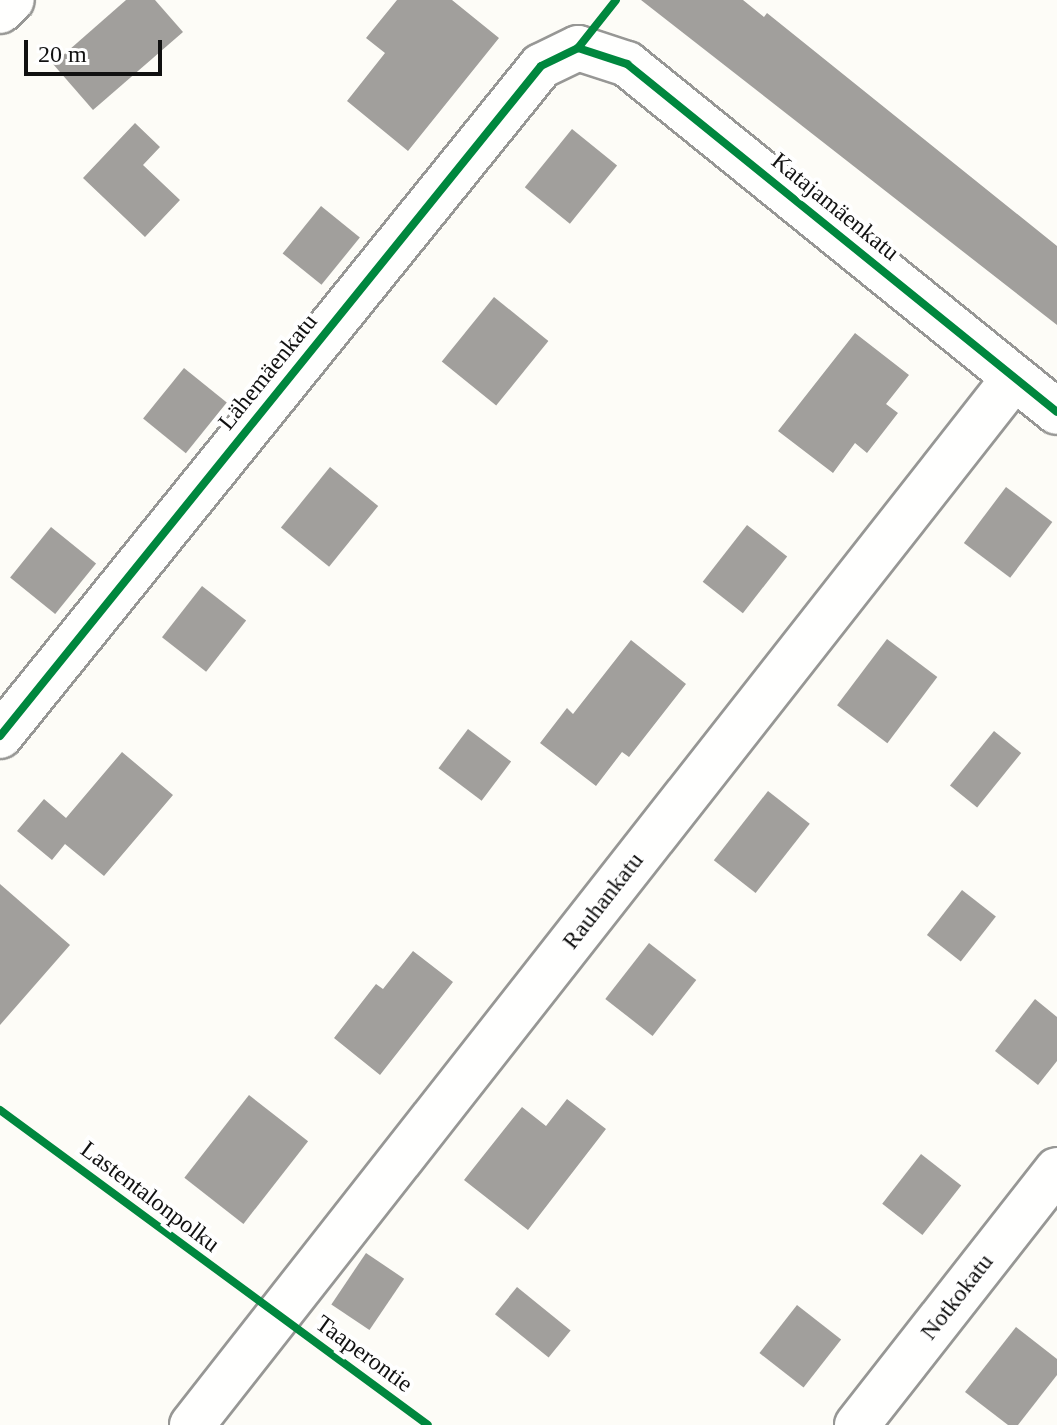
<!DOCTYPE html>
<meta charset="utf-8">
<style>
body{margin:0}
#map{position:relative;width:1057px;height:1425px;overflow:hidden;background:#fdfcf7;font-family:"Times New Roman",serif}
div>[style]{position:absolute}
.building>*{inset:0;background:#a19f9c;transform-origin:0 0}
.roads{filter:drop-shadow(2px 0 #979795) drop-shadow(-2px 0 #979795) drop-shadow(0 2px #979795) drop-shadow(0 -2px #979795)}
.minor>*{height:44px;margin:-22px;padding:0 22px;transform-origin:22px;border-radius:22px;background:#fffffe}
.cycleway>*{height:8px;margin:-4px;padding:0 4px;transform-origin:4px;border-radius:4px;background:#00873e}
span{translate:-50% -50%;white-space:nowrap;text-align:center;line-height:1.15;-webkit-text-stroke:8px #fff;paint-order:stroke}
.street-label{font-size:24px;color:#111}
.scale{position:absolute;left:24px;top:40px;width:138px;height:36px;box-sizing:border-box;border:4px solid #111;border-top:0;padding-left:10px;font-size:24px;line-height:28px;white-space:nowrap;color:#111;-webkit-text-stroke:6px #fff;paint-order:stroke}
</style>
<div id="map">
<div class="building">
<div style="clip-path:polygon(126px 0,155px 0,183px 32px,93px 110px,53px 64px)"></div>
<div style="clip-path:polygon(397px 0,452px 0,499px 38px,408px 151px,347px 101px,385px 53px,366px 38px)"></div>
<div style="clip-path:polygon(641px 0,743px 0,764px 17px,767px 13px,1057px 246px,1057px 325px)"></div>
<div style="clip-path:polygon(135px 123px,160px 147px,143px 165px,180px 200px,145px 237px,83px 178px)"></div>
<div style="left:572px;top:129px;width:58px;height:75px;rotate:39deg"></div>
<div style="left:321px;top:206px;width:50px;height:61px;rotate:39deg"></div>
<div style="left:494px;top:297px;width:70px;height:83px;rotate:39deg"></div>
<div style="clip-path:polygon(855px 333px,909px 375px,886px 404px,898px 413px,867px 453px,855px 443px,833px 473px,778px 431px)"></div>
<div style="left:184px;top:368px;width:55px;height:65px;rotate:39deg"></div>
<div style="left:330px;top:467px;width:62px;height:78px;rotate:39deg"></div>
<div style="left:1006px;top:487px;width:58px;height:70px;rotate:37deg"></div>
<div style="left:747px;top:525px;width:51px;height:72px;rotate:38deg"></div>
<div style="left:51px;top:527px;width:58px;height:65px;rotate:39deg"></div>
<div style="left:202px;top:586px;width:56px;height:65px;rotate:38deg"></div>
<div style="left:887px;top:639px;width:63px;height:83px;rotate:37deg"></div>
<div style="clip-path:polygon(631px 640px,686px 684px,629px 757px,622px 752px,596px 786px,540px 743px,567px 708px,573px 714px)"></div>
<div style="left:468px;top:729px;width:54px;height:49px;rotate:37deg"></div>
<div style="left:994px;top:731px;width:35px;height:70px;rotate:39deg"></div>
<div style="clip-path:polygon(122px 752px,173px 795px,104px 876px,65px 844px,52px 860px,17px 831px,44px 799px,66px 818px)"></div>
<div style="left:768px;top:791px;width:53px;height:88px;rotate:38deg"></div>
<div style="clip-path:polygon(0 884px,70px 945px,0 1025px)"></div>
<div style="left:962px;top:890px;width:43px;height:57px;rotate:38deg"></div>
<div style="left:649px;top:943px;width:60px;height:71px;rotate:38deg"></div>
<div style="clip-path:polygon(413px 951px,453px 982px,380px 1075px,334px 1038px,376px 984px,383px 989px)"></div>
<div style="clip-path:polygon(1035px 999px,1057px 1017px,1057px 1061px,1038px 1085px,995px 1051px)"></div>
<div style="left:249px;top:1095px;width:75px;height:105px;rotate:38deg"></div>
<div style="clip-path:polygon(567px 1099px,606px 1129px,528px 1230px,464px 1180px,522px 1107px,546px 1126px)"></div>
<div style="left:921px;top:1154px;width:51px;height:63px;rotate:38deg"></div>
<div style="left:366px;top:1253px;width:46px;height:62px;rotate:34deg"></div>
<div style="left:517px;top:1287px;width:69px;height:35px;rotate:39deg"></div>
<div style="left:797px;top:1305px;width:56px;height:61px;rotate:38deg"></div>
<div style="clip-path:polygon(1016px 1327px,1057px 1359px,1057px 1375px,1018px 1425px,1008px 1425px,965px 1392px)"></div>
</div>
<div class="roads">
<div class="minor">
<div style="left:0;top:11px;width:16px;rotate:-43deg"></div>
<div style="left:0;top:736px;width:861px;rotate:-51.08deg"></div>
<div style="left:541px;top:66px;width:41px;rotate:-25.9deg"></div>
<div style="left:578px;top:48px;width:52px;rotate:18.1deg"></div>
<div style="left:627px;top:64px;width:553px;rotate:38.98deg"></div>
<div style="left:192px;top:1425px;width:1331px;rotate:-51.86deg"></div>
<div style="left:857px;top:1425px;width:324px;rotate:-51.9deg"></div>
</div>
</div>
<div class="cycleway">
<div style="left:578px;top:48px;width:52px;rotate:18.1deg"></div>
<div style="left:627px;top:64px;width:553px;rotate:38.98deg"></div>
<div style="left:0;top:736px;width:861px;rotate:-51.08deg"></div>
<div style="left:541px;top:66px;width:41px;rotate:-25.9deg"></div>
<div style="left:578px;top:48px;width:61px;rotate:-51.6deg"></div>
<div style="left:0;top:1110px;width:531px;rotate:36.35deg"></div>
</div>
<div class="street-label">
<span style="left:835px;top:207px;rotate:39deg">Katajamäenkatu</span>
<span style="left:268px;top:372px;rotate:-51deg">Lähemäenkatu</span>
<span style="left:603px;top:901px;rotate:-52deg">Rauhankatu</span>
<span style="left:150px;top:1197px;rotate:37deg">Lastentalonpolku</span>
<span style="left:957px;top:1297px;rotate:-52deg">Notkokatu</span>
<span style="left:364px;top:1354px;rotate:36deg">Taaperontie</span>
</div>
<div class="scale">20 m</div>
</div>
